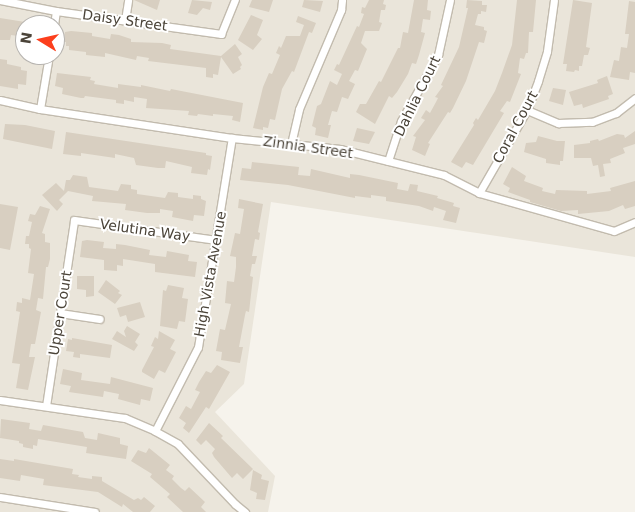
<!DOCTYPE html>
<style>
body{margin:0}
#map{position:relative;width:635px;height:512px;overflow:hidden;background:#f6f3ec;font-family:"DejaVu Sans",sans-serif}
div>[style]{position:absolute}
.residential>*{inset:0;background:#eae5da}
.building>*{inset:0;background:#d8cfc1}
.roads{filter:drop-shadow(1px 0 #c2bbae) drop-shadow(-1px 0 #c2bbae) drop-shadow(0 1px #c2bbae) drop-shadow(0 -1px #c2bbae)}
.minor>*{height:7px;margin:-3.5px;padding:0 3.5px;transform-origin:3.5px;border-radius:3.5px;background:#fff}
span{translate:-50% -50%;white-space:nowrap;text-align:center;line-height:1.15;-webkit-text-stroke:4px #fff;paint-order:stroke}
.street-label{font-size:14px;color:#4b4439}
.north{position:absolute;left:15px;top:15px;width:50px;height:50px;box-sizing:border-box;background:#fff;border:1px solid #b7b4b0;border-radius:50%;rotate:279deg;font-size:14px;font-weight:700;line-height:20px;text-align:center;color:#4b4439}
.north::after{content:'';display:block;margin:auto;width:18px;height:22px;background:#fc3f1d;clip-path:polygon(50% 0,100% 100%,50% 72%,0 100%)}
</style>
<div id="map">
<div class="residential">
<div style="clip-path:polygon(evenodd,0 0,635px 0,635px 257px,271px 202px,244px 384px,215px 412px,275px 476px,268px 512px,0 512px,0 0,25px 25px,55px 25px,55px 55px,25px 55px,25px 25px)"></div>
</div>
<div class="building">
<div style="clip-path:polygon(134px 0,160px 0,157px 10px)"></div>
<div style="clip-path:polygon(192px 0,212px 2px,210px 10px,203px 8px,197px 15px,188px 13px)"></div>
<div style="clip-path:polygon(252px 0,273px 0,269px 12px,249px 7px)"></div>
<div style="clip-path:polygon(304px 0,323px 1px,320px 12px,302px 7px)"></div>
<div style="clip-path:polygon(369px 0,384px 0,383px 4px,386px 5px,385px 10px,381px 10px,379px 22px,382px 23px,379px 31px,365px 31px,361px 43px,367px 49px,358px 71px,355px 70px,349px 81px,355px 84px,348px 99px,342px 97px,337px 112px,332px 111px,328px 125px,331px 125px,328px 138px,315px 135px,316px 128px,312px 126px,317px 106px,321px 104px,330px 81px,337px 85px,342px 74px,334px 70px,337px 64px,339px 65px,357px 26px,359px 27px,364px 14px,361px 13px,362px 7px,365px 8px)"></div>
<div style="clip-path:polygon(414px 0,428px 0,427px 10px,431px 11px,430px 20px,423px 19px,421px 32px,425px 33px,419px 55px,416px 64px,412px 63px,408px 74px,397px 92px,392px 98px,389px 96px,375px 124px,356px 112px,360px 104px,366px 104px,379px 81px,381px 82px,398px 48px,400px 48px,403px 32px,408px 33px)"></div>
<div style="clip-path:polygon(467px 0,482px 1px,482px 5px,487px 5px,486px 12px,481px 11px,481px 14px,478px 14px,475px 25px,484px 27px,484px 30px,487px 31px,484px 43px,479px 42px,466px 81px,453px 108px,450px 113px,448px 112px,428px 143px,430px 144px,425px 156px,412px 150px,416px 137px,413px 136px,425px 120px,421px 118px,426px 110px,430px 113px,436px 102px,438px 98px,435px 97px,443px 86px,441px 85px,459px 47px,468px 8px,466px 8px)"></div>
<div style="clip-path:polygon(517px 0,536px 0,533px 32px,529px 32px,528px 53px,526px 53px,524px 59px,520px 58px,518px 73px,521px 74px,510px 102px,507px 101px,500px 111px,504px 113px,473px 165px,466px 162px,462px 168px,451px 162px,474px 125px,473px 123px,476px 118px,478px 120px,495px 91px,502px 73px,512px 45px)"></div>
<div style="clip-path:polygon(573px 0,592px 3px,586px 47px,590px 48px,588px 55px,584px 55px,582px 66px,579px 66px,579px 71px,575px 70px,574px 72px,566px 71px,567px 64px,563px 64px)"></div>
<div style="clip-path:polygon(629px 1px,635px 2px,635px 73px,630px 72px,629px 80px,610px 77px,614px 60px,619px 61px,621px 47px,627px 48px,629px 34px,625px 34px)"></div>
<div style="clip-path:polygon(251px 15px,263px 20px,257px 35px,262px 39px,253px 50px,238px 40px)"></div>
<div style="clip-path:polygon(298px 16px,316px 23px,312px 33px,309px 32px,294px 72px,292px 71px,282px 89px,275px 120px,270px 119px,268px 128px,263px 127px,263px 130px,253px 128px,263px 87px,269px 73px,272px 74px,280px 55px,276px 53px,279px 46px,281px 48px,286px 36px,300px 36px,304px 25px,296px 22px)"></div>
<div style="clip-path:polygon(0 18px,25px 22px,25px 37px,11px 35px,10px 40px,0 40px)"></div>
<div style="clip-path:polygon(71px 31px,92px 33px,92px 36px,110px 39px,111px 34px,119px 35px,131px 39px,131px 42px,162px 43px,171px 45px,170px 49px,221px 56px,235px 44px,242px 54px,238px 57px,242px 65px,240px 67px,241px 69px,233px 74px,221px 57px,218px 75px,213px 74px,213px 78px,206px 77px,206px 68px,148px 61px,149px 58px,137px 56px,136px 60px,105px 53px,105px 57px,86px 55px,86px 52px,69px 50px,69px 46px,66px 46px,66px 42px,64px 42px,65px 32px)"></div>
<div style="clip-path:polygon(0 59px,7px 60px,7px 64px,21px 67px,21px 70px,27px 71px,26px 85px,18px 84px,18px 89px,0 86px)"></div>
<div style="clip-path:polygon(57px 73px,91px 77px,90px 80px,95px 81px,94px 84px,118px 88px,118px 84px,141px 87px,141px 85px,170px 91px,171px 89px,243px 103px,240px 122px,232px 120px,233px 116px,213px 114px,213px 116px,198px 114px,197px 116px,188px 115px,189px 111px,146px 108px,147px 99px,134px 97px,134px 102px,124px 100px,124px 104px,116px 103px,116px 100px,85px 96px,84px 98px,81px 98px,62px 94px,63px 88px,55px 86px)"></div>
<div style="clip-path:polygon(607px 76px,613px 94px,608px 96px,609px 99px,583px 108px,582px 104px,574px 106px,569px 92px,598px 83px,597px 80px)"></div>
<div style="clip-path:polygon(553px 88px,566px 90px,563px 105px,549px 101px)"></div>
<div style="clip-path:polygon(5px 124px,25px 125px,55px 131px,52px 149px,3px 139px)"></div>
<div style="clip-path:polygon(357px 128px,375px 132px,369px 144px,353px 141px)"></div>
<div style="clip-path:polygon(635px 131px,635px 144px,623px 148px,625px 153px,610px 159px,611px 163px,603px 164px,605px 176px,600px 177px,598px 165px,593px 166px,591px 158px,574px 158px,574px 145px,590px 143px,590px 141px,598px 139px,599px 141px,617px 134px,624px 135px,625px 138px)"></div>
<div style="clip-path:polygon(66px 132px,206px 153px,206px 155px,212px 156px,210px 170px,208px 169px,207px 175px,191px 173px,192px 167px,166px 161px,165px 168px,158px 168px,136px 165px,134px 158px,115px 154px,115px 158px,81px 153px,81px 156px,63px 154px)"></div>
<div style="clip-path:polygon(538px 136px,557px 141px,565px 141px,563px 161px,560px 161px,560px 165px,546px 163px,546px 159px,524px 152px,526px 143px,536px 142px)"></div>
<div style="clip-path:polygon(252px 162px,299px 167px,298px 175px,310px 176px,311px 169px,350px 178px,350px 174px,359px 175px,398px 183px,397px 189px,408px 191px,410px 184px,418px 185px,417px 191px,438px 196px,437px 198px,454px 203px,453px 206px,460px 208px,456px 223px,443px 220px,446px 211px,434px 207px,433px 211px,419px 206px,386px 201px,386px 197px,371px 195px,371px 198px,355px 196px,355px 198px,288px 185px,240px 180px,242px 168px,251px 169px)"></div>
<div style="clip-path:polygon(512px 167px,526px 176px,524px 181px,543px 188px,542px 191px,555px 194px,556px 190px,587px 191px,587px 194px,611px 191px,610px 188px,635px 181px,635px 206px,625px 209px,623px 205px,609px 211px,578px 214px,578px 210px,561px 211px,530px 202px,530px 200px,508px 192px,510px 188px,503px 184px)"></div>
<div style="clip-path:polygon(73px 175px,87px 177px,89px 187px,118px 191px,121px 184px,131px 185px,131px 189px,137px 190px,137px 194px,165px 198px,168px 192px,178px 193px,178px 197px,193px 199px,193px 195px,201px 196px,201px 199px,206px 201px,204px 216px,194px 215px,193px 221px,172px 217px,173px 211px,160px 209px,160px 213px,147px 213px,125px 210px,126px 204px,92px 201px,93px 196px,68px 191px,59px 200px,63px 204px,57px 211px,42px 195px,56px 183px,64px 191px,66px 180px,70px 180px)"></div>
<div style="clip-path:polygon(239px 199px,263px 204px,258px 232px,260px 233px,259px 240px,255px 239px,252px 256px,257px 256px,255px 264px,252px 264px,250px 276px,253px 277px,249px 312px,246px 311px,245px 315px,239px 347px,243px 347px,240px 363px,221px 360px,222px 352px,216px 351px,220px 329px,225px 330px,231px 304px,225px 303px,227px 281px,234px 282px,236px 267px,236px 257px,230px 256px,235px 233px,240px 234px,244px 209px,238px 208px)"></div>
<div style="clip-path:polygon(0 204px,18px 207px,10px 250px,0 248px)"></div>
<div style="clip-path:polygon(40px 206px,50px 209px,42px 233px,45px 234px,45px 242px,50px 243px,50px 259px,48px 267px,46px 267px,43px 299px,38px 298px,36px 310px,41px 312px,35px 344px,31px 344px,29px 357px,35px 357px,28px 390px,16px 388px,20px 364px,12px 363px,20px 312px,16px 311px,17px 302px,22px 303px,22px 298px,30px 300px,34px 274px,28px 273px,31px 249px,29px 248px,29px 244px,25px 244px,26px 236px,29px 236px,32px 222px,28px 221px,30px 214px,35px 215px)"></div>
<div style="clip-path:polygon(87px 240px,104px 242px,103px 248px,116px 249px,116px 244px,125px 245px,150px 250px,149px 255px,166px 257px,167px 251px,189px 255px,188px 261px,197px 262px,195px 277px,155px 272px,155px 264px,123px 259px,123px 266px,117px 265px,117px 271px,104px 270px,104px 260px,80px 257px,82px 241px)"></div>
<div style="clip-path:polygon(77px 276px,94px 276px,94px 296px,86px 297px,86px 290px,77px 289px)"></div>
<div style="clip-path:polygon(106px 280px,120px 291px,118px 293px,122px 295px,115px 304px,98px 292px)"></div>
<div style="clip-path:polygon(168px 285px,184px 288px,182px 298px,188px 299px,185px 322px,179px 321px,177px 329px,160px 326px,163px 290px,166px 291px)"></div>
<div style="clip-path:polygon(140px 302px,145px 317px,128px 322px,126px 315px,120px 317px,117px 308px)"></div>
<div style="clip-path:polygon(127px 326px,140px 334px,135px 342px,138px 345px,134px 351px,112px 339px,117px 331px,126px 337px,124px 331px)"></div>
<div style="clip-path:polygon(159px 331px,175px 340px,170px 349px,176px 352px,165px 373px,159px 370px,154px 379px,142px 372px,142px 370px,154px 347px,151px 346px,155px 337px,158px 339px)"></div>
<div style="clip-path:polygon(72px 338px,112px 345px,110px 358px,80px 354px,80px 358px,73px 357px,74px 352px,66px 351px,68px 339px,72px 340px)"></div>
<div style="clip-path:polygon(217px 365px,230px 372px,209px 409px,206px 407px,189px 433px,183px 428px,186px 423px,179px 418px,186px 406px,191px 409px,200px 392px,195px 390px,199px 382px,206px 371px,211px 373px)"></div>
<div style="clip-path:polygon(63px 369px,82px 373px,81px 380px,110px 384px,111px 377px,153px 388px,150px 401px,141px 399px,140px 405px,118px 399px,119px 394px,104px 391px,103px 397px,69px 392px,71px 386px,60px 384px)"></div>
<div style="clip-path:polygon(1px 419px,30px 423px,29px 429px,41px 431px,43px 425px,83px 432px,85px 438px,97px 440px,98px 433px,120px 438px,120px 444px,128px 446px,126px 459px,86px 453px,87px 447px,38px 439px,37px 446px,33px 445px,33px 449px,23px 447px,23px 444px,19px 443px,19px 441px,0 438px)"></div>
<div style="clip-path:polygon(209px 423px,223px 436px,221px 438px,253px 469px,243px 479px,237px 473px,232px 478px,214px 457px,212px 453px,215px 449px,206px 440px,201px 445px,196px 440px)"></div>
<div style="clip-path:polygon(149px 448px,170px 465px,166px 470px,174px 476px,172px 479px,181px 488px,185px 491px,189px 487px,205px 502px,201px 507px,206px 512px,183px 512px,167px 497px,170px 494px,150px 477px,152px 474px,131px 461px,138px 450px,146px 453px)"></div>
<div style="clip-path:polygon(0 459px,14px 461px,14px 459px,73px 469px,72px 474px,79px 475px,78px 477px,92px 479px,92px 476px,102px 477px,102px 481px,134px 500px,138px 498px,141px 500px,144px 497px,155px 506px,150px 512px,133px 512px,123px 504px,122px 507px,98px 492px,43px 485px,44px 479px,21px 475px,20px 481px,0 478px)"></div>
<div style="clip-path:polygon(253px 470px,262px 475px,261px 479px,269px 481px,265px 500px,256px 499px,257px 493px,250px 490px)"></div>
</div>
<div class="roads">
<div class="minor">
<div style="left:0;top:0;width:57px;rotate:11.1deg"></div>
<div style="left:56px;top:11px;width:167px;rotate:7.9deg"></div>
<div style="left:221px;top:34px;width:37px;rotate:-68deg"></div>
<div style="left:125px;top:20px;width:20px;rotate:-81deg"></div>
<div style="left:54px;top:25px;width:14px;rotate:-82deg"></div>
<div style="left:0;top:100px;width:41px;rotate:12.7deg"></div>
<div style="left:40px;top:109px;width:194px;rotate:8.6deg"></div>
<div style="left:232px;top:138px;width:109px;rotate:5.8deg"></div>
<div style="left:340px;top:149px;width:107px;rotate:14deg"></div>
<div style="left:444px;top:175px;width:39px;rotate:27deg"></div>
<div style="left:479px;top:193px;width:140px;rotate:15.7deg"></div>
<div style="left:614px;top:231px;width:23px;rotate:-23deg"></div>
<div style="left:40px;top:109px;width:55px;rotate:-80.5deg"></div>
<div style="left:527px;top:110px;width:34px;rotate:23deg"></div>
<div style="left:558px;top:123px;width:34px;rotate:-2deg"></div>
<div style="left:592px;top:122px;width:26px;rotate:-21deg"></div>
<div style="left:616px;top:113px;width:24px;rotate:-38deg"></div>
<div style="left:291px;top:144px;width:36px;rotate:-77deg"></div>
<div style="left:299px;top:109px;width:108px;rotate:-67deg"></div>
<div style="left:341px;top:10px;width:10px;rotate:-84deg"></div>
<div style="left:388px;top:161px;width:42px;rotate:-72deg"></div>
<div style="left:401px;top:121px;width:76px;rotate:-60.7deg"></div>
<div style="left:438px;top:55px;width:56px;rotate:-77.7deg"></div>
<div style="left:479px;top:193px;width:96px;rotate:-60deg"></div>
<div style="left:527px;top:110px;width:31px;rotate:-69deg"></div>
<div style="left:538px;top:81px;width:31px;rotate:-73deg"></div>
<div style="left:547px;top:51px;width:51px;rotate:-82.2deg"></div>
<div style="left:60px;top:313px;width:40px;rotate:8.5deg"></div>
<div style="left:0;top:400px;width:126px;rotate:8.2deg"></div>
<div style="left:125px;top:418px;width:33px;rotate:23deg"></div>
<div style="left:155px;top:431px;width:26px;rotate:29deg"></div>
<div style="left:178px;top:444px;width:83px;rotate:46.5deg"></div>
<div style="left:235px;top:504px;width:13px;rotate:39deg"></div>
<div style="left:46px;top:406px;width:188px;rotate:-81.4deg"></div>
<div style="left:74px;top:220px;width:144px;rotate:8deg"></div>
<div style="left:155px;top:431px;width:94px;rotate:-62.9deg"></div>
<div style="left:198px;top:347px;width:212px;rotate:-80.8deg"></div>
<div style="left:0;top:497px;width:96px;rotate:9deg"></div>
</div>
</div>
<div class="street-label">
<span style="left:125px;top:20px;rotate:8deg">Daisy Street</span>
<span style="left:417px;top:96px;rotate:-64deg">Dahlia Court</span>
<span style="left:515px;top:127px;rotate:-62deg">Coral Court</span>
<span style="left:308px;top:147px;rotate:8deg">Zinnia Street</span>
<span style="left:145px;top:230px;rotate:8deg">Velutina Way</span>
<span style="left:210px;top:274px;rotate:-80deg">High Vista Avenue</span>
<span style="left:60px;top:313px;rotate:-81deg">Upper Court</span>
</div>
<div class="north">N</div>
</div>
